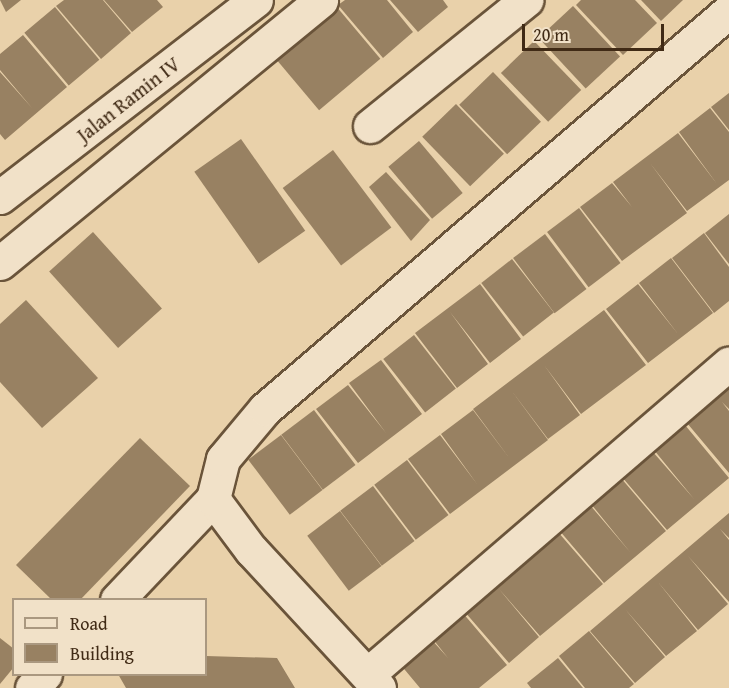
<!DOCTYPE html>
<style>
body{margin:0}
#map{position:relative;width:729px;height:688px;overflow:hidden;background:#e9d1aa;font-family:"Gentium Book Plus",serif}
div>[style]{position:absolute}
.building>*{inset:0;background:#988162;transform-origin:0 0}
.roads{filter:drop-shadow(2px 0 #6a543a) drop-shadow(-2px 0 #6a543a) drop-shadow(0 2px #6a543a) drop-shadow(0 -2px #6a543a)}
.minor>*{height:33px;margin:-16.5px;padding:0 16.5px;transform-origin:16.5px;border-radius:16.5px;background:#f1e1c8}
span{translate:-50% -50%;white-space:nowrap;text-align:center;line-height:1.15;-webkit-text-stroke:4.5px #f1e1c8;paint-order:stroke}
.street-label{font-size:20px;color:#402a15}
.legend{position:absolute;left:12px;top:598px;width:195px;height:78px;box-sizing:border-box;background:#f1e1c8;border:2px solid #aa9880;margin:0;padding:8px 10px;list-style:none;font-size:18px;color:#402a15}
.legend li{display:flex;align-items:center;gap:12px;height:30px}
.legend b{width:30px;border:2px solid #aa9880}
.scale{position:absolute;left:522px;top:24px;width:142px;height:27px;box-sizing:border-box;border:3px solid #402a15;border-top:0;padding-left:8px;font-size:18px;line-height:21px;white-space:nowrap;color:#402a15;-webkit-text-stroke:4px #f1e1c8;paint-order:stroke}
</style>
<div id="map">
<div class="building">
<div style="clip-path:polygon(0 0,21px 0,6px 12px)"></div>
<div style="clip-path:polygon(64px 0,103px 0,131px 33px,101px 59px,56px 6px)"></div>
<div style="clip-path:polygon(104px 0,157px 0,163px 7px,132px 32px)"></div>
<div style="clip-path:polygon(345px 0,387px 0,413px 32px,383px 58px,338px 5px)"></div>
<div style="clip-path:polygon(390px 0,443px 0,448px 7px,418px 32px)"></div>
<div style="clip-path:polygon(581px 0,635px 0,657px 23px,623px 55px,576px 5px)"></div>
<div style="clip-path:polygon(641px 0,683px 0,661px 21px)"></div>
<div style="left:336px;top:6px;width:69px;height:80px;rotate:50deg"></div>
<div style="left:573px;top:6px;width:69px;height:47px;rotate:47deg"></div>
<div style="left:55px;top:7px;width:69px;height:40px;rotate:50deg"></div>
<div style="clip-path:polygon(23px 35px,67px 87px,5px 140px,0 134px,0 72px,32px 108px,0 70px,0 54px)"></div>
<div style="left:534px;top:41px;width:68px;height:46px;rotate:46deg"></div>
<div style="left:493px;top:72px;width:69px;height:47px;rotate:46deg"></div>
<div style="clip-path:polygon(729px 93px,729px 130px,711px 107px)"></div>
<div style="left:456px;top:104px;width:69px;height:47px;rotate:46deg"></div>
<div style="clip-path:polygon(710px 108px,729px 132px,729px 180px,687px 211px,650px 163px,687px 213px,622px 261px,580px 207px,612px 183px,632px 207px,613px 182px,678px 133px,717px 184px,679px 132px)"></div>
<div style="left:241px;top:139px;width:112px;height:57px;rotate:55deg"></div>
<div style="left:419px;top:141px;width:68px;height:40px;rotate:50deg"></div>
<div style="left:333px;top:150px;width:97px;height:63px;rotate:53deg"></div>
<div style="clip-path:polygon(386px 172px,430px 220px,411px 241px,369px 187px)"></div>
<div style="left:579px;top:208px;width:69px;height:40px;rotate:53deg"></div>
<div style="clip-path:polygon(729px 214px,729px 264px,705px 233px)"></div>
<div style="left:93px;top:232px;width:103px;height:59px;rotate:48deg"></div>
<div style="clip-path:polygon(704px 233px,729px 267px,729px 301px,714px 313px,672px 258px)"></div>
<div style="left:545px;top:234px;width:69px;height:40px;rotate:53deg"></div>
<div style="clip-path:polygon(671px 258px,713px 313px,648px 363px,606px 309px,638px 284px,678px 334px,639px 283px)"></div>
<div style="left:512px;top:259px;width:68px;height:39px;rotate:52deg"></div>
<div style="clip-path:polygon(480px 284px,521px 339px,490px 363px,450px 312px,488px 364px,457px 388px,415px 333px)"></div>
<div style="clip-path:polygon(26px 300px,98px 378px,42px 428px,0 382px,0 324px)"></div>
<div style="clip-path:polygon(604px 310px,646px 365px,581px 414px,544px 365px,580px 415px,548px 439px,511px 390px,548px 440px,450px 514px,408px 459px,440px 435px,477px 484px,441px 434px,473px 410px,510px 459px,473px 409px)"></div>
<div style="left:414px;top:335px;width:68px;height:39px;rotate:52deg"></div>
<div style="clip-path:polygon(381px 360px,422px 414px,358px 463px,316px 409px,348px 385px,386px 433px,349px 383px)"></div>
<div style="clip-path:polygon(729px 388px,729px 409px,722px 402px,729px 411px,729px 473px,687px 423px)"></div>
<div style="left:314px;top:410px;width:69px;height:41px;rotate:53deg"></div>
<div style="clip-path:polygon(685px 425px,729px 478px,667px 530px,622px 477px,653px 452px,694px 499px,654px 450px)"></div>
<div style="left:281px;top:435px;width:69px;height:41px;rotate:53deg"></div>
<div style="clip-path:polygon(140px 438px,190px 486px,80px 600px,52px 600px,16px 565px)"></div>
<div style="left:407px;top:460px;width:69px;height:41px;rotate:53deg"></div>
<div style="clip-path:polygon(621px 478px,666px 531px,604px 583px,559px 530px,590px 505px,630px 552px,591px 504px)"></div>
<div style="left:373px;top:486px;width:69px;height:41px;rotate:53deg"></div>
<div style="left:340px;top:511px;width:69px;height:41px;rotate:53deg"></div>
<div style="clip-path:polygon(729px 513px,729px 538px,720px 529px,729px 540px,729px 602px,688px 556px,728px 604px,698px 630px,658px 582px,697px 631px,666px 656px,625px 609px,665px 657px,635px 683px,590px 631px)"></div>
<div style="clip-path:polygon(558px 532px,603px 584px,540px 636px,499px 589px,539px 637px,509px 663px,464px 611px)"></div>
<div style="clip-path:polygon(462px 612px,507px 665px,479px 688px,420px 688px,400px 664px,431px 639px,448px 658px,432px 638px)"></div>
<div style="clip-path:polygon(589px 631px,634px 684px,629px 688px,585px 688px,559px 656px)"></div>
<div style="clip-path:polygon(0 638px,14px 649px,14px 667px,0 684px)"></div>
<div style="clip-path:polygon(206px 656px,277px 658px,295px 688px,126px 688px,118px 674px,206px 674px)"></div>
<div style="clip-path:polygon(558px 658px,583px 688px,531px 688px,527px 683px)"></div>
</div>
<div class="roads">
<div class="minor">
<div style="left:370px;top:126px;width:201px;rotate:-38.9deg"></div>
<div style="left:0;top:197px;width:323px;rotate:-37.6deg"></div>
<div style="left:0;top:263px;width:415px;rotate:-39.3deg"></div>
<div style="left:117px;top:600px;width:139px;rotate:-46.5deg"></div>
<div style="left:368px;top:674px;width:476px;rotate:-40.7deg"></div>
<div style="left:32px;top:688px;width:19px;rotate:-47deg"></div>
<div style="left:379px;top:688px;width:188px;rotate:-132.8deg"></div>
<div style="left:251px;top:550px;width:64px;rotate:-126.7deg"></div>
<div style="left:213px;top:499px;width:41px;rotate:-76deg"></div>
<div style="left:223px;top:459px;width:65px;rotate:-50deg"></div>
<div style="left:265px;top:409px;width:611px;rotate:-40.62deg"></div>
</div>
</div>
<div class="street-label">
<span style="left:128px;top:99px;rotate:-38deg">Jalan Ramin IV</span>
</div>
<ul class="legend">
<li><b style="height:8px;background:#f1e1c8"></b>Road</li>
<li><b style="height:16px;background:#988162"></b>Building</li>
</ul>
<div class="scale">20 m</div>
</div>
